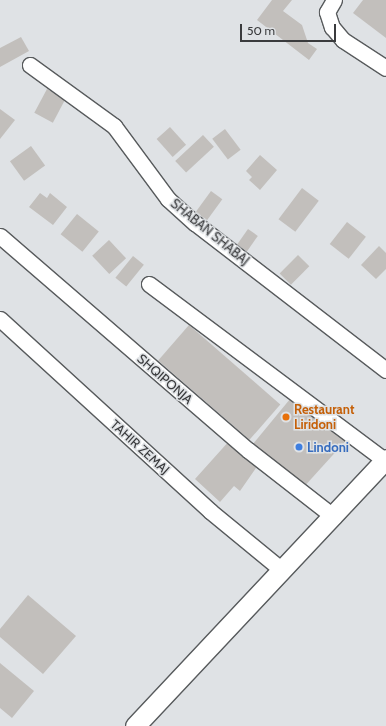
<!DOCTYPE html>
<style>
body{margin:0}
#map{position:relative;width:386px;height:726px;overflow:hidden;background:#dfe2e5;font-family:Cabin,sans-serif}
div>[style]{position:absolute}
.building>*{inset:0;background:#c2bfbc;transform-origin:0 0}
.roads{filter:drop-shadow(1px 0 #585b5d) drop-shadow(-1px 0 #585b5d) drop-shadow(0 1px #585b5d) drop-shadow(0 -1px #585b5d)}
.minor>*{height:15px;margin:-7.5px;padding:0 7.5px;transform-origin:7.5px;border-radius:7.5px;background:#fff}
.major>*{height:19px;margin:-9.5px;padding:0 9.5px;transform-origin:9.5px;border-radius:9.5px;background:#fff}
.dots>*{width:11px;height:11px;translate:-50% -50%;box-sizing:border-box;border:2px solid #dfe2e5;border-radius:50%}
span{translate:-50% -50%;white-space:nowrap;text-align:center;line-height:1.15;-webkit-text-stroke:3px #dfe2e5;paint-order:stroke}
.street-label{font-size:13px;color:#3a3b3d}
.food-label{font-size:13px;color:#c56008;font-weight:700}
.left{translate:0 -50%;text-align:left}
.shop-label{font-size:13px;color:#366cbe;font-weight:700}
.scale{position:absolute;left:240px;top:24px;width:96px;height:18px;box-sizing:border-box;border:2px solid #3a3b3d;border-top:0;padding-left:5px;font-size:12px;line-height:14px;white-space:nowrap;color:#3a3b3d;-webkit-text-stroke:3px #dfe2e5;paint-order:stroke}
</style>
<div id="map">
<div class="building">
<div style="clip-path:polygon(272px 0,292px 0,283px 11px,302px 25px,308px 43px,317px 49px,309px 60px,257px 20px)"></div>
<div style="clip-path:polygon(363px 0,386px 0,386px 38px,353px 13px)"></div>
<div style="clip-path:polygon(21px 37px,29px 51px,0 67px,0 48px)"></div>
<div style="left:47px;top:89px;width:21px;height:27px;rotate:28deg"></div>
<div style="clip-path:polygon(0 109px,15px 120px,0 139px)"></div>
<div style="left:170px;top:127px;width:24px;height:18px;rotate:48deg"></div>
<div style="left:225px;top:129px;width:26px;height:16px;rotate:53deg"></div>
<div style="left:203px;top:135px;width:16px;height:38px;rotate:47deg"></div>
<div style="left:31px;top:146px;width:24px;height:26px;rotate:54deg"></div>
<div style="clip-path:polygon(260px 155px,277px 170px,260px 190px,249px 180px,252px 177px,246px 171px)"></div>
<div style="left:302px;top:188px;width:21px;height:39px;rotate:37deg"></div>
<div style="left:211px;top:191px;width:14px;height:26px;rotate:36deg"></div>
<div style="clip-path:polygon(40px 193px,47px 198px,50px 193px,67px 207px,53px 225px,29px 207px)"></div>
<div style="left:77px;top:214px;width:28px;height:26px;rotate:39deg"></div>
<div style="left:347px;top:222px;width:24px;height:28px;rotate:38deg"></div>
<div style="left:248px;top:229px;width:12px;height:19px;rotate:35deg"></div>
<div style="left:109px;top:240px;width:25px;height:23px;rotate:47deg"></div>
<div style="clip-path:polygon(379px 246px,386px 253px,386px 269px,376px 279px,361px 265px)"></div>
<div style="left:298px;top:255px;width:16px;height:26px;rotate:45deg"></div>
<div style="left:133px;top:256px;width:14px;height:28px;rotate:39deg"></div>
<div style="left:189px;top:325px;width:121px;height:47px;rotate:41deg"></div>
<div style="clip-path:polygon(295px 393px,351px 435px,302px 489px,248px 450px)"></div>
<div style="clip-path:polygon(230px 440px,258px 465px,240px 491px,234px 486px,220px 502px,195px 479px)"></div>
<div style="clip-path:polygon(28px 595px,76px 636px,43px 674px,0 637px,0 629px)"></div>
<div style="clip-path:polygon(0 663px,34px 691px,12px 718px,0 708px)"></div>
</div>
<div class="roads">
<div class="minor">
<div style="left:334px;top:0;width:14px;rotate:120deg"></div>
<div style="left:327px;top:12px;width:16px;rotate:72deg"></div>
<div style="left:332px;top:27px;width:17px;rotate:50deg"></div>
<div style="left:343px;top:40px;width:51px;rotate:33.1deg"></div>
<div style="left:30px;top:65px;width:104px;rotate:36deg"></div>
<div style="left:114px;top:126px;width:91px;rotate:53.5deg"></div>
<div style="left:168px;top:199px;width:36px;rotate:42deg"></div>
<div style="left:195px;top:223px;width:241px;rotate:37.6deg"></div>
<div style="left:0;top:236px;width:328px;rotate:40.8deg"></div>
<div style="left:248px;top:450px;width:109px;rotate:37.9deg"></div>
<div style="left:149px;top:284px;width:296px;rotate:36.8deg"></div>
<div style="left:0;top:319px;width:285px;rotate:42.4deg"></div>
<div style="left:210px;top:511px;width:94px;rotate:39.4deg"></div>
</div>
<div class="major">
<div style="left:135px;top:726px;width:366px;rotate:-46.8deg"></div>
</div>
</div>
<div class="dots">
<div style="left:286px;top:417px;background:#e8710a"></div>
<div style="left:299px;top:447px;background:#3f7fe0"></div>
</div>
<div class="street-label">
<span style="left:210px;top:232px;rotate:39deg">SHABAN SHABAJ</span>
<span style="left:165px;top:379px;rotate:41deg">SHQIPONJA</span>
<span style="left:140px;top:447px;rotate:42deg">TAHIR ZEMAJ</span>
</div>
<div class="food-label">
<span class="left" style="left:294px;top:417px">Restaurant<br>Liridoni</span>
</div>
<div class="shop-label">
<span class="left" style="left:307px;top:447px">Lindoni</span>
</div>
<div class="scale">50 m</div>
</div>
